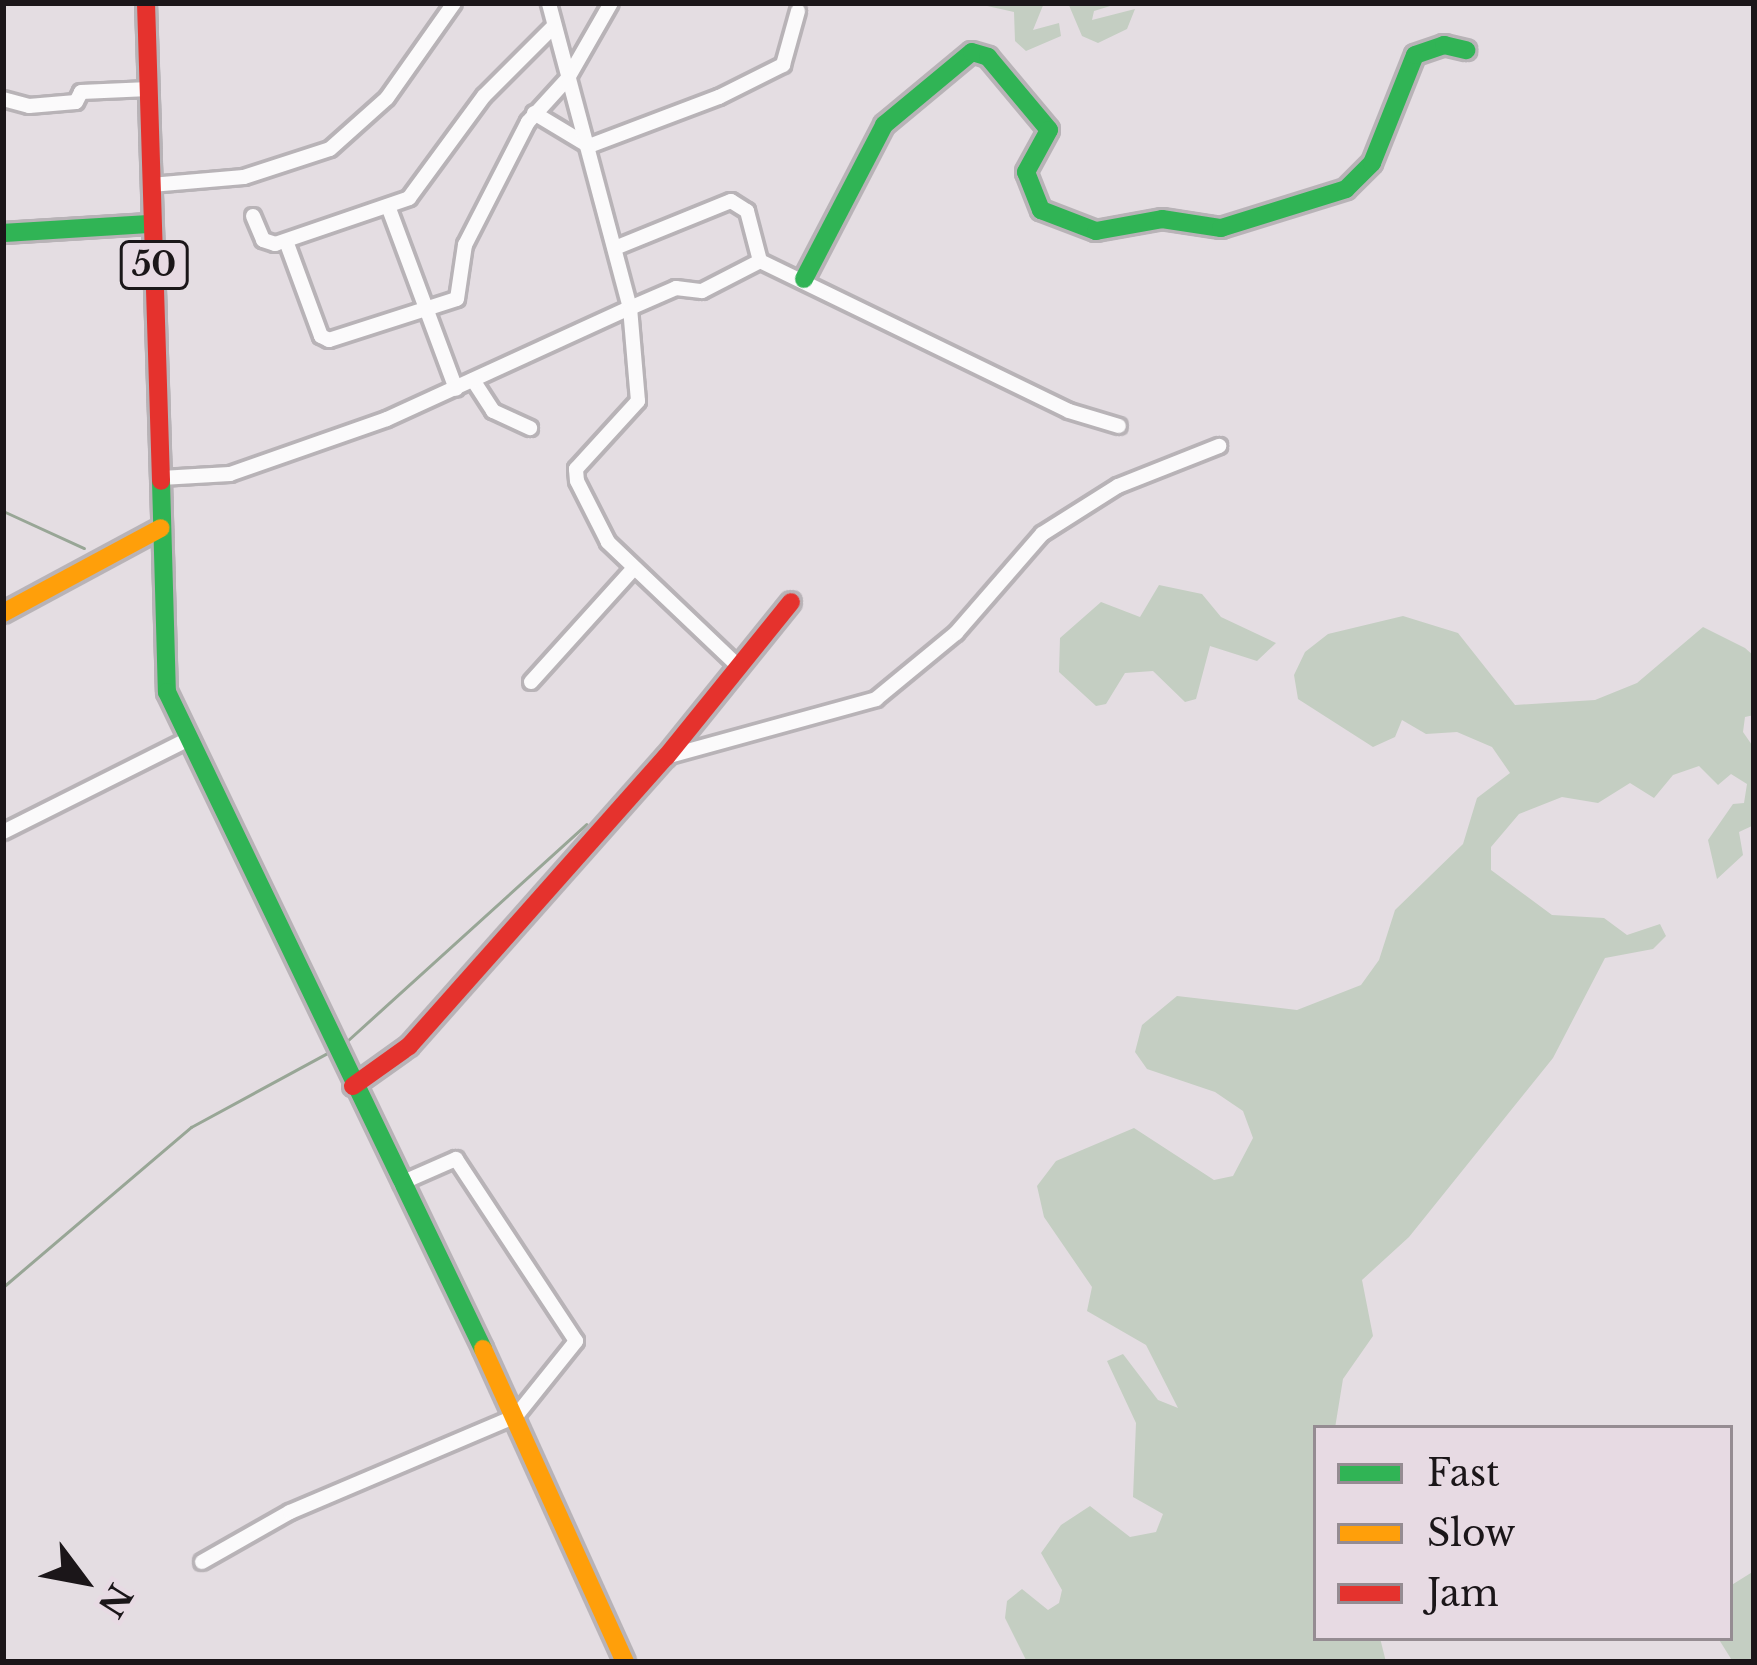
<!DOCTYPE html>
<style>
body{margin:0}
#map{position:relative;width:1757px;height:1665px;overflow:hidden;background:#e4dde2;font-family:"Libre Baskerville",serif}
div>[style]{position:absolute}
.green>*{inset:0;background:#c4cec2}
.stream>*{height:3px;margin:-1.5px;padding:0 1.5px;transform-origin:1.5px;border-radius:1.5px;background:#98a696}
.roads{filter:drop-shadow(3px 0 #b8b3b7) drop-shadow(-3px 0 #b8b3b7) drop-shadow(0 3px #b8b3b7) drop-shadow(0 -3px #b8b3b7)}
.street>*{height:14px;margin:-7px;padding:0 7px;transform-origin:7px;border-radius:7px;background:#fbfafb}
.fast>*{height:18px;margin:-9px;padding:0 9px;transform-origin:9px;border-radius:9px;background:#30b455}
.slow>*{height:18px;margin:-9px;padding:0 9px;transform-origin:9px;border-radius:9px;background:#ff9f0a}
.jam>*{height:18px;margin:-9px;padding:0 9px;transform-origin:9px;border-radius:9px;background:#e5322d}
span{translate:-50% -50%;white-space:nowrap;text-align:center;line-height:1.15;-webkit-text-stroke:9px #e7dae3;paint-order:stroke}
.shield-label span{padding:3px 9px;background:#e7dae3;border:3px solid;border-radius:9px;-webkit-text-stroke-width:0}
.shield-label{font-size:33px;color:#1b1619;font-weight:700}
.frame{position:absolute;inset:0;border:6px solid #1b1619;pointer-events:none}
.legend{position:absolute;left:1313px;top:1425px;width:420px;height:216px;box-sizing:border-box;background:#e7dae3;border:3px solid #958c92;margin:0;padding:15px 21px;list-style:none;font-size:36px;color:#1b1619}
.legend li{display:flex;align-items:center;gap:24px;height:60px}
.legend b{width:60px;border:3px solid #958c92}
.north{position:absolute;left:24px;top:1521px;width:120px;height:120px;-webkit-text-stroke:9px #e7dae3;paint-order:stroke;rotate:122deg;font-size:33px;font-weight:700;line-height:48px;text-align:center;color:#1b1619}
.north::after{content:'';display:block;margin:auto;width:42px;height:54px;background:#1b1619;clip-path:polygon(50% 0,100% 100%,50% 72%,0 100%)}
</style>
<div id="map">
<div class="green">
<div style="clip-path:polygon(974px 3px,1044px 3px,1033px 30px,1059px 23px,1061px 36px,1026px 51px,1015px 41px,1014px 12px)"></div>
<div style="clip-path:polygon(1068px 3px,1120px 3px,1094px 11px,1092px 20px,1135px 9px,1127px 29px,1098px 43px,1082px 36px)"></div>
<div style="clip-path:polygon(1159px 585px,1202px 594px,1221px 617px,1276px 643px,1257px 661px,1210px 646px,1196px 699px,1185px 702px,1153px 671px,1125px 673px,1106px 704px,1096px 706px,1059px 672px,1060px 638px,1101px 602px,1140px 617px)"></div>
<div style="clip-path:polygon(1403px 616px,1458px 633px,1515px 705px,1595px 700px,1637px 683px,1703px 627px,1745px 648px,1754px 656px,1754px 715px,1745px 717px,1743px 732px,1754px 748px,1754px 825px,1739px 832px,1743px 855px,1717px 879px,1708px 840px,1733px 804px,1744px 803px,1747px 784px,1731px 774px,1718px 785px,1699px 766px,1673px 775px,1654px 798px,1630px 783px,1598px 803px,1562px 797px,1519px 814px,1491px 847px,1491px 870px,1552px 915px,1604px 918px,1627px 935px,1660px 924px,1666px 936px,1653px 949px,1605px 958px,1553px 1058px,1409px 1237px,1362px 1280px,1373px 1336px,1343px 1379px,1335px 1428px,1316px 1428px,1316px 1638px,1380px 1638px,1386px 1662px,1027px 1662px,1005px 1618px,1007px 1601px,1022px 1589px,1048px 1610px,1059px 1603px,1062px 1590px,1041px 1553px,1061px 1525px,1090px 1506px,1130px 1537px,1156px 1532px,1163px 1514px,1133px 1497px,1136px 1423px,1107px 1361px,1123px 1354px,1158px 1400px,1178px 1408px,1146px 1345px,1087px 1311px,1092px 1287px,1044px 1217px,1037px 1186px,1056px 1161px,1134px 1128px,1214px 1180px,1233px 1176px,1253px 1138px,1243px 1111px,1215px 1092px,1147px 1069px,1135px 1052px,1142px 1025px,1177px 996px,1297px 1010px,1361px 985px,1379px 960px,1395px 910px,1463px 844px,1477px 798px,1510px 773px,1492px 747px,1457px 732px,1426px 734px,1402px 720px,1395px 737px,1373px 747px,1298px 699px,1294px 675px,1305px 652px,1328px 634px)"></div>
<div style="clip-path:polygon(1754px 1571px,1754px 1662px,1733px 1662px,1718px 1638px,1730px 1638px,1730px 1586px)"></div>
</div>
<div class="stream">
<div style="left:3px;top:511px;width:89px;rotate:24.6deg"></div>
<div style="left:347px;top:1041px;width:323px;rotate:-42.2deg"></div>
<div style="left:3px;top:1287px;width:247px;rotate:-40.4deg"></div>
<div style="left:191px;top:1127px;width:157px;rotate:-28.5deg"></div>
</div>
<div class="roads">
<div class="street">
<div style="left:3px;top:99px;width:27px;rotate:15deg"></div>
<div style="left:29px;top:106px;width:47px;rotate:-4.9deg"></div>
<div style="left:76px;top:102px;width:11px;rotate:-63deg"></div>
<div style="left:81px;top:92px;width:68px;rotate:-2.5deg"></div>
<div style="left:534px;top:113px;width:64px;rotate:31deg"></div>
<div style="left:589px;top:146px;width:139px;rotate:-20.7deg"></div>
<div style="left:719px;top:97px;width:72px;rotate:-26.6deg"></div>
<div style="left:783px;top:65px;width:56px;rotate:-74.5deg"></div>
<div style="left:151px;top:185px;width:93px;rotate:-4.9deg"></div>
<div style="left:244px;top:177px;width:90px;rotate:-18deg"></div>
<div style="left:330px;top:149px;width:76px;rotate:-41.8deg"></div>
<div style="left:387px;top:98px;width:116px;rotate:-54.8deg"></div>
<div style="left:388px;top:206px;width:195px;rotate:69.6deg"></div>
<div style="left:253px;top:216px;width:26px;rotate:67deg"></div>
<div style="left:263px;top:240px;width:13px;rotate:18deg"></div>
<div style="left:275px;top:244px;width:142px;rotate:-18.9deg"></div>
<div style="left:409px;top:198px;width:127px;rotate:-53.7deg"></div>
<div style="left:484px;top:96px;width:99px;rotate:-45deg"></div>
<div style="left:286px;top:241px;width:101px;rotate:69.8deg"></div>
<div style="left:321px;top:336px;width:9px;rotate:27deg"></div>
<div style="left:329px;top:340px;width:134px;rotate:-17.8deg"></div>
<div style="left:457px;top:299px;width:55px;rotate:-81.6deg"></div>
<div style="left:465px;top:245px;width:138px;rotate:-62.9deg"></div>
<div style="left:528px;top:122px;width:59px;rotate:-47.7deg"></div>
<div style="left:568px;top:78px;width:86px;rotate:-60.2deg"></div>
<div style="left:615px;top:248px;width:125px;rotate:-22.1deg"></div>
<div style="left:731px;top:201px;width:19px;rotate:32deg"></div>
<div style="left:747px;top:211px;width:52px;rotate:75.4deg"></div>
<div style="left:473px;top:380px;width:37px;rotate:57deg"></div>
<div style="left:493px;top:411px;width:41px;rotate:24.7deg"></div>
<div style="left:161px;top:478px;width:69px;rotate:-3.3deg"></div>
<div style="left:230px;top:474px;width:166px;rotate:-19.3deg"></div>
<div style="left:387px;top:419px;width:267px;rotate:-24.6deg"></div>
<div style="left:630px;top:308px;width:316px;rotate:-104.9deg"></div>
<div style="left:738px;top:666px;width:180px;rotate:-136.4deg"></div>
<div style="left:608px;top:542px;width:68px;rotate:-116.9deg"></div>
<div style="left:577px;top:481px;width:12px;rotate:-95deg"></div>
<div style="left:576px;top:469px;width:92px;rotate:-47.6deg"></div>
<div style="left:638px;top:401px;width:93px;rotate:-94.9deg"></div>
<div style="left:630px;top:308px;width:50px;rotate:-23.5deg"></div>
<div style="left:676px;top:288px;width:26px;rotate:7deg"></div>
<div style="left:702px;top:291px;width:65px;rotate:-27.3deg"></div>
<div style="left:760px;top:261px;width:343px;rotate:25.9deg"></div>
<div style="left:1069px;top:411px;width:52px;rotate:16.7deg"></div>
<div style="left:531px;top:682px;width:152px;rotate:-47.9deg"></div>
<div style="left:666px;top:757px;width:218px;rotate:-15.4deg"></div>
<div style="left:876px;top:699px;width:104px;rotate:-39.5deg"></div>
<div style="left:956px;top:633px;width:131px;rotate:-49deg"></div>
<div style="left:1042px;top:534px;width:90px;rotate:-32.3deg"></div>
<div style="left:1118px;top:486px;width:109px;rotate:-21.6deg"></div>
<div style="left:3px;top:832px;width:206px;rotate:-26.6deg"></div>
<div style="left:202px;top:1562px;width:101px;rotate:-29.6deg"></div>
<div style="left:290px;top:1512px;width:246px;rotate:-23deg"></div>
<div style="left:516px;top:1416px;width:96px;rotate:-51.3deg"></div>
<div style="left:576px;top:1341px;width:218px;rotate:-123.4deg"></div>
<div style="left:456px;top:1159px;width:60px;rotate:156.4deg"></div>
</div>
<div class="fast">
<div style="left:3px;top:233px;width:149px;rotate:-3.5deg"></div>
<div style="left:804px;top:279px;width:174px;rotate:-62.5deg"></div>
<div style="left:884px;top:125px;width:114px;rotate:-39.7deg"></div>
<div style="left:972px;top:52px;width:17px;rotate:17deg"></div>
<div style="left:988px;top:57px;width:95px;rotate:50.1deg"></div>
<div style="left:1049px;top:130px;width:48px;rotate:118.7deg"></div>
<div style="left:1026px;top:172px;width:41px;rotate:68.5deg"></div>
<div style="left:1041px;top:210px;width:59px;rotate:20.9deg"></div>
<div style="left:1096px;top:231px;width:67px;rotate:-10.3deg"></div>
<div style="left:1162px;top:219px;width:60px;rotate:8.7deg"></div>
<div style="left:1221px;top:228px;width:131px;rotate:-17.3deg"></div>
<div style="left:1346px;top:189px;width:37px;rotate:-45deg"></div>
<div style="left:1372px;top:163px;width:116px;rotate:-68.3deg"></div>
<div style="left:1415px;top:55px;width:31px;rotate:-19deg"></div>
<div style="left:1444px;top:45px;width:23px;rotate:13deg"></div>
<div style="left:161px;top:481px;width:211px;rotate:88.4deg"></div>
<div style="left:167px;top:692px;width:729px;rotate:64.31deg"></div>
</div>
<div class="slow">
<div style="left:3px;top:613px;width:179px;rotate:-28.3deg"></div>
<div style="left:483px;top:1349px;width:344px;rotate:65.6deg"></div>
</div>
<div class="jam">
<div style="left:146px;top:3px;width:478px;rotate:88.2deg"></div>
<div style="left:353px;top:1086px;width:69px;rotate:-35.5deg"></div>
<div style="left:409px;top:1046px;width:387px;rotate:-48.4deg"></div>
<div style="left:666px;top:757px;width:199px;rotate:-51.1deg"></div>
</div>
</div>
<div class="shield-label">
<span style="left:154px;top:265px">50</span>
</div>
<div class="frame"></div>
<ul class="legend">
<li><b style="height:15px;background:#30b455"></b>Fast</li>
<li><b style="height:15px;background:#ff9f0a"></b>Slow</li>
<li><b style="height:15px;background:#e5322d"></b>Jam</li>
</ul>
<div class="north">N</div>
</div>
